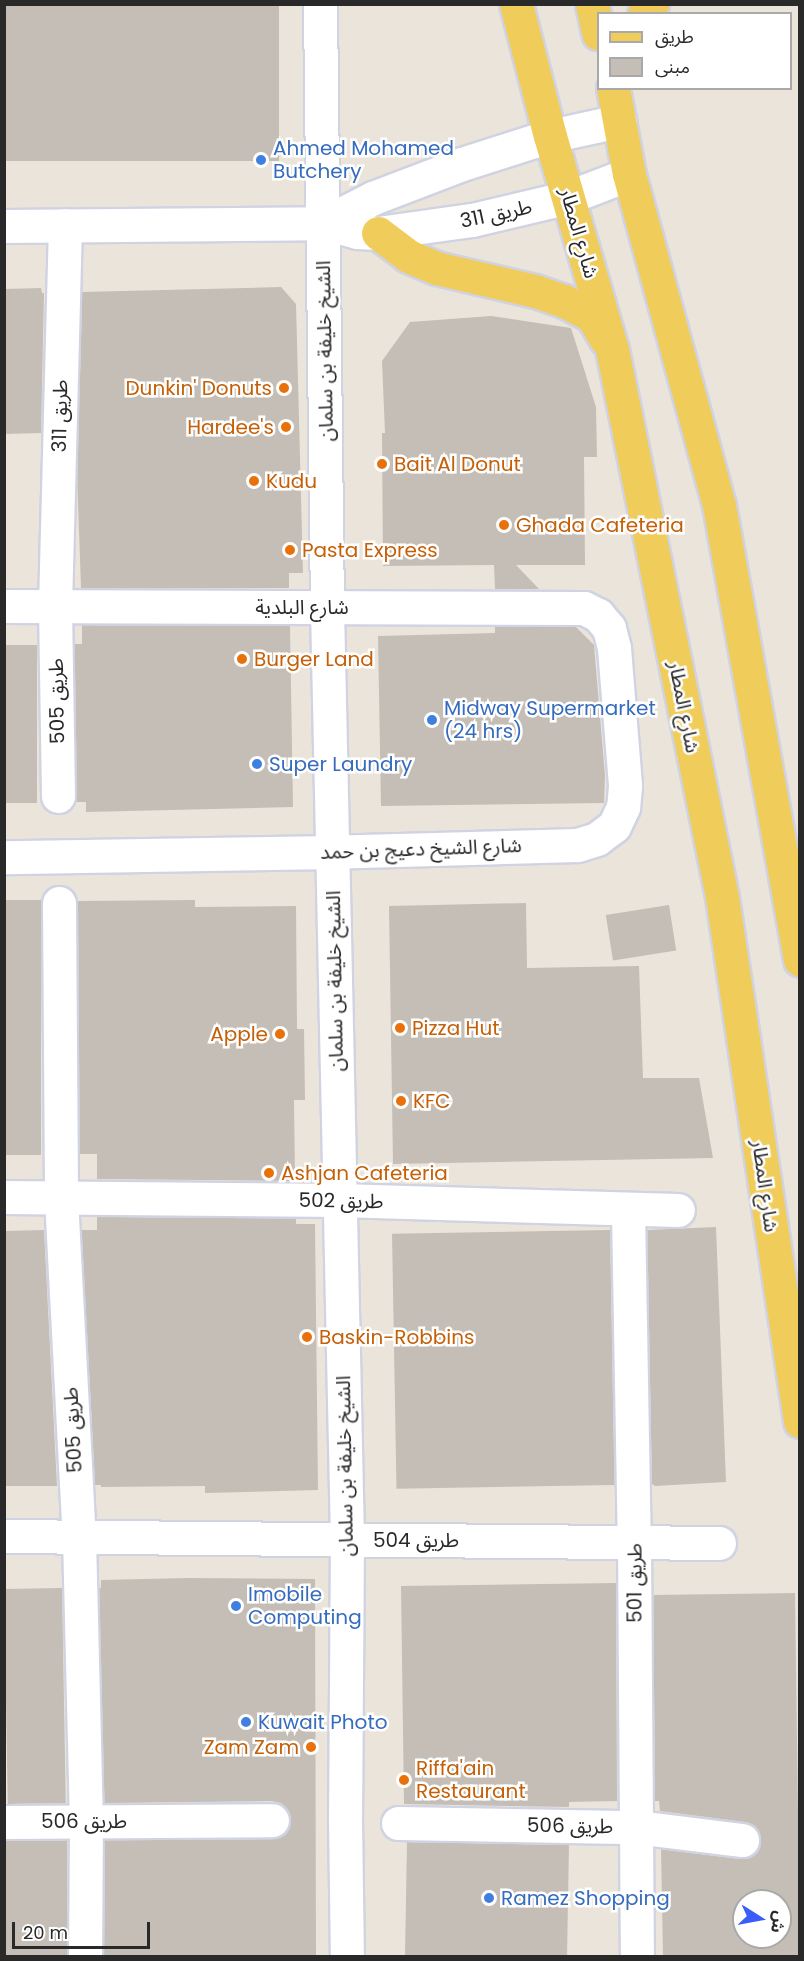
<!DOCTYPE html>
<meta charset="utf-8">
<style>
body{margin:0}
#map{position:relative;width:804px;height:1961px;overflow:hidden;background:#ebe4db;font-family:Poppins,"Noto Sans Arabic",sans-serif}
div>[style]{position:absolute}
.building>*{inset:0;background:#c4beb6;transform-origin:0 0}
.roads{filter:drop-shadow(2px 0 #d0d3e2) drop-shadow(-2px 0 #d0d3e2) drop-shadow(0 2px #d0d3e2) drop-shadow(0 -2px #d0d3e2)}
.minor>*{height:33px;margin:-16.5px;padding:0 16.5px;transform-origin:16.5px;border-radius:16.5px;background:#fff}
.major>*{height:33px;margin:-16.5px;padding:0 16.5px;transform-origin:16.5px;border-radius:16.5px;background:#f0cd5b}
.dots>*{width:16px;height:16px;translate:-50% -50%;box-sizing:border-box;border:3px solid #fff;border-radius:50%}
span{translate:-50% -50%;white-space:nowrap;text-align:center;line-height:1.15;-webkit-text-stroke:5px #fff;paint-order:stroke}
.shop-label{font-size:20px;color:#366cbe}
.left{translate:0 -50%;text-align:left}
.street-label{font-size:20px;color:#292929}
.food-label{font-size:20px;color:#c56008}
.right{translate:-100% -50%;text-align:right}
.frame{position:absolute;inset:0;border:6px solid #292929;pointer-events:none}
.legend{position:absolute;left:597px;top:12px;width:195px;height:78px;box-sizing:border-box;background:#fff;border:2px solid #a9a9a9;margin:0;padding:8px 10px;list-style:none;font-size:18px;color:#292929}
.legend li{display:flex;align-items:center;gap:12px;height:30px}
.legend b{width:30px;border:2px solid #a9a9a9}
.north{position:absolute;left:732px;top:1889px;width:60px;height:60px;box-sizing:border-box;background:#fff;border:2px solid #a9a9a9;border-radius:50%;rotate:101deg;font-size:16px;font-weight:700;line-height:24px;text-align:center;color:#292929}
.north::after{content:'';display:block;margin:auto;width:21px;height:27px;background:#3a5df9;clip-path:polygon(50% 0,100% 100%,50% 72%,0 100%)}
.scale{position:absolute;left:12px;top:1922px;width:138px;height:27px;box-sizing:border-box;border:3px solid #292929;border-top:0;padding-left:8px;font-size:18px;line-height:21px;white-space:nowrap;color:#292929;-webkit-text-stroke:4px #fff;paint-order:stroke}
</style>
<div id="map">
<div class="building">
<div style="left:4px;top:4px;width:275px;height:157px"></div>
<div style="clip-path:polygon(281px 287px,296px 304px,303px 573px,289px 573px,289px 588px,81px 588px,77px 473px,82px 292px)"></div>
<div style="clip-path:polygon(41px 288px,42px 293px,44px 293px,41px 433px,4px 434px,4px 289px)"></div>
<div style="clip-path:polygon(491px 316px,571px 328px,596px 407px,597px 457px,584px 457px,585px 565px,516px 565px,539px 589px,495px 589px,494px 565px,383px 566px,382px 433px,385px 433px,382px 361px,410px 322px)"></div>
<div style="clip-path:polygon(82px 625px,290px 626px,293px 807px,86px 812px,86px 802px,75px 802px,74px 644px,82px 644px)"></div>
<div style="clip-path:polygon(495px 626px,576px 627px,594px 645px,605px 776px,604px 803px,381px 806px,378px 636px,495px 633px)"></div>
<div style="left:4px;top:645px;width:33px;height:158px"></div>
<div style="left:41px;top:900px;width:255px;height:37px;rotate:90deg"></div>
<div style="clip-path:polygon(195px 900px,195px 907px,296px 906px,297px 1029px,304px 1029px,305px 1100px,294px 1100px,295px 1181px,97px 1179px,97px 1154px,79px 1154px,77px 901px)"></div>
<div style="clip-path:polygon(526px 903px,527px 968px,639px 966px,643px 1078px,699px 1078px,713px 1158px,393px 1164px,389px 906px)"></div>
<div style="left:669px;top:905px;width:46px;height:64px;rotate:81deg"></div>
<div style="clip-path:polygon(97px 1217px,296px 1218px,296px 1224px,315px 1224px,318px 1490px,205px 1493px,205px 1486px,101px 1487px,101px 1485px,95px 1485px,81px 1230px,97px 1230px)"></div>
<div style="clip-path:polygon(716px 1227px,726px 1482px,655px 1486px,652px 1484px,647px 1230px)"></div>
<div style="clip-path:polygon(44px 1230px,57px 1486px,4px 1486px,4px 1231px)"></div>
<div style="left:610px;top:1230px;width:255px;height:218px;rotate:89deg"></div>
<div style="clip-path:polygon(187px 1578px,315px 1579px,316px 1956px,104px 1956px,105px 1840px,272px 1839px,282px 1836px,288px 1830px,291px 1820px,288px 1810px,281px 1803px,272px 1801px,104px 1803px,99px 1588px,101px 1588px,101px 1580px)"></div>
<div style="clip-path:polygon(616px 1583px,617px 1801px,569px 1802px,569px 1807px,404px 1804px,401px 1586px)"></div>
<div style="left:62px;top:1588px;width:215px;height:58px;rotate:89deg"></div>
<div style="clip-path:polygon(evenodd,795px 1593px,800px 1956px,663px 1956px,661px 1849px,740px 1859px,749px 1857px,757px 1852px,761px 1842px,759px 1832px,753px 1825px,745px 1822px,660px 1811px,659px 1801px,655px 1801px,653px 1595px,795px 1593px,744px 1901px,780px 1901px,780px 1937px,744px 1937px,744px 1901px)"></div>
<div style="left:67px;top:1840px;width:116px;height:63px;rotate:90deg"></div>
<div style="left:407px;top:1842px;width:162px;height:114px;rotate:1deg"></div>
</div>
<div class="roads">
<div class="minor">
<div style="left:320px;top:4px;width:604px;rotate:89.34deg"></div>
<div style="left:327px;top:608px;width:931px;rotate:88.77deg"></div>
<div style="left:347px;top:1539px;width:280px;rotate:90.4deg"></div>
<div style="left:345px;top:1819px;width:137px;rotate:89.2deg"></div>
<div style="left:324px;top:223px;width:55px;rotate:-27deg"></div>
<div style="left:373px;top:198px;width:95px;rotate:-20.9deg"></div>
<div style="left:462px;top:164px;width:92px;rotate:-17.7deg"></div>
<div style="left:550px;top:136px;width:71px;rotate:-12.3deg"></div>
<div style="left:4px;top:226px;width:320px;rotate:-0.5deg"></div>
<div style="left:324px;top:223px;width:34px;rotate:15deg"></div>
<div style="left:357px;top:232px;width:21px;rotate:3deg"></div>
<div style="left:378px;top:233px;width:95px;rotate:-7.9deg"></div>
<div style="left:472px;top:220px;width:100px;rotate:-13.3deg"></div>
<div style="left:569px;top:197px;width:64px;rotate:-21deg"></div>
<div style="left:4px;top:606px;width:580px;rotate:0.2deg"></div>
<div style="left:584px;top:608px;width:16px;rotate:27deg"></div>
<div style="left:598px;top:615px;width:17px;rotate:50deg"></div>
<div style="left:609px;top:628px;width:21px;rotate:76deg"></div>
<div style="left:614px;top:648px;width:138px;rotate:85.4deg"></div>
<div style="left:625px;top:786px;width:21px;rotate:95deg"></div>
<div style="left:623px;top:807px;width:21px;rotate:115deg"></div>
<div style="left:614px;top:826px;width:21px;rotate:143deg"></div>
<div style="left:597px;top:839px;width:21px;rotate:163deg"></div>
<div style="left:577px;top:845px;width:244px;rotate:178.4deg"></div>
<div style="left:333px;top:852px;width:329px;rotate:179.1deg"></div>
<div style="left:58px;top:796px;width:190px;rotate:-90.9deg"></div>
<div style="left:55px;top:606px;width:381px;rotate:-88.5deg"></div>
<div style="left:59px;top:903px;width:295px;rotate:89.6deg"></div>
<div style="left:61px;top:1198px;width:339px;rotate:87deg"></div>
<div style="left:79px;top:1537px;width:284px;rotate:88.6deg"></div>
<div style="left:86px;top:1821px;width:135px;rotate:90.4deg"></div>
<div style="left:4px;top:1197px;width:335px;rotate:0.5deg"></div>
<div style="left:339px;top:1200px;width:339px;rotate:1.7deg"></div>
<div style="left:628px;top:1210px;width:331px;rotate:89deg"></div>
<div style="left:634px;top:1541px;width:415px;rotate:89.6deg"></div>
<div style="left:4px;top:1536px;width:715px;rotate:0.56deg"></div>
<div style="left:4px;top:1822px;width:268px;rotate:-0.4deg"></div>
<div style="left:398px;top:1823px;width:238px;rotate:1deg"></div>
<div style="left:636px;top:1827px;width:107px;rotate:7deg"></div>
</div>
<div class="major">
<div style="left:516px;top:4px;width:136px;rotate:75.6deg"></div>
<div style="left:550px;top:136px;width:222px;rotate:73.8deg"></div>
<div style="left:612px;top:349px;width:559px;rotate:78.65deg"></div>
<div style="left:722px;top:897px;width:530px;rotate:81.53deg"></div>
<div style="left:592px;top:4px;width:30px;rotate:78deg"></div>
<div style="left:644px;top:14px;width:13px;rotate:-51deg"></div>
<div style="left:613px;top:88px;width:87px;rotate:79.5deg"></div>
<div style="left:629px;top:174px;width:343px;rotate:74.8deg"></div>
<div style="left:719px;top:505px;width:462px;rotate:79.9deg"></div>
<div style="left:378px;top:233px;width:38px;rotate:37deg"></div>
<div style="left:408px;top:256px;width:30px;rotate:23deg"></div>
<div style="left:436px;top:268px;width:102px;rotate:13.1deg"></div>
<div style="left:535px;top:291px;width:31px;rotate:19deg"></div>
<div style="left:564px;top:301px;width:32px;rotate:28deg"></div>
<div style="left:592px;top:316px;width:27px;rotate:59deg"></div>
</div>
</div>
<div class="dots">
<div style="left:261px;top:160px;background:#3f7fe0"></div>
<div style="left:284px;top:388px;background:#e8710a"></div>
<div style="left:286px;top:427px;background:#e8710a"></div>
<div style="left:382px;top:464px;background:#e8710a"></div>
<div style="left:254px;top:481px;background:#e8710a"></div>
<div style="left:504px;top:525px;background:#e8710a"></div>
<div style="left:290px;top:550px;background:#e8710a"></div>
<div style="left:242px;top:659px;background:#e8710a"></div>
<div style="left:432px;top:720px;background:#3f7fe0"></div>
<div style="left:257px;top:764px;background:#3f7fe0"></div>
<div style="left:400px;top:1028px;background:#e8710a"></div>
<div style="left:280px;top:1034px;background:#e8710a"></div>
<div style="left:401px;top:1101px;background:#e8710a"></div>
<div style="left:269px;top:1173px;background:#e8710a"></div>
<div style="left:307px;top:1337px;background:#e8710a"></div>
<div style="left:236px;top:1606px;background:#3f7fe0"></div>
<div style="left:246px;top:1722px;background:#3f7fe0"></div>
<div style="left:311px;top:1747px;background:#e8710a"></div>
<div style="left:404px;top:1780px;background:#e8710a"></div>
<div style="left:489px;top:1898px;background:#3f7fe0"></div>
</div>
<div class="shop-label">
<span class="left" style="left:273px;top:160px">Ahmed Mohamed<br>Butchery</span>
<span class="left" style="left:444px;top:720px">Midway Supermarket<br>(24 hrs)</span>
<span class="left" style="left:269px;top:764px">Super Laundry</span>
<span class="left" style="left:248px;top:1606px">Imobile<br>Computing</span>
<span class="left" style="left:258px;top:1722px">Kuwait Photo</span>
<span class="left" style="left:501px;top:1898px">Ramez Shopping</span>
</div>
<div class="street-label">
<span style="left:496px;top:214px;rotate:-12deg">طريق 311</span>
<span style="left:579px;top:233px;rotate:74deg">شارع المطار</span>
<span style="left:325px;top:351px;rotate:-91deg">الشيخ خليفة بن سلمان</span>
<span style="left:60px;top:416px;rotate:-89deg">طريق 311</span>
<span style="left:302px;top:607px">شارع البلدية</span>
<span style="left:57px;top:701px;rotate:-91deg">طريق 505</span>
<span style="left:684px;top:707px;rotate:79deg">شارع المطار</span>
<span style="left:421px;top:849px;rotate:-2deg">شارع الشيخ دعيج بن حمد</span>
<span style="left:335px;top:981px;rotate:-91deg">الشيخ خليفة بن سلمان</span>
<span style="left:765px;top:1186px;rotate:82deg">شارع المطار</span>
<span style="left:341px;top:1201px;rotate:1deg">طريق 502</span>
<span style="left:73px;top:1430px;rotate:-93deg">طريق 505</span>
<span style="left:345px;top:1466px;rotate:-91deg">الشيخ خليفة بن سلمان</span>
<span style="left:416px;top:1540px">طريق 504</span>
<span style="left:635px;top:1583px;rotate:-90deg">طريق 501</span>
<span style="left:84px;top:1821px">طريق 506</span>
<span style="left:570px;top:1826px;rotate:1deg">طريق 506</span>
</div>
<div class="food-label">
<span class="right" style="left:272px;top:388px">Dunkin' Donuts</span>
<span class="right" style="left:274px;top:427px">Hardee's</span>
<span class="left" style="left:394px;top:464px">Bait Al Donut</span>
<span class="left" style="left:266px;top:481px">Kudu</span>
<span class="left" style="left:516px;top:525px">Ghada Cafeteria</span>
<span class="left" style="left:302px;top:550px">Pasta Express</span>
<span class="left" style="left:254px;top:659px">Burger Land</span>
<span class="left" style="left:412px;top:1028px">Pizza Hut</span>
<span class="right" style="left:268px;top:1034px">Apple</span>
<span class="left" style="left:413px;top:1101px">KFC</span>
<span class="left" style="left:281px;top:1173px">Ashjan Cafeteria</span>
<span class="left" style="left:319px;top:1337px">Baskin-Robbins</span>
<span class="right" style="left:299px;top:1747px">Zam Zam</span>
<span class="left" style="left:416px;top:1780px">Riffa'ain<br>Restaurant</span>
</div>
<div class="frame"></div>
<ul class="legend">
<li><b style="height:8px;background:#f0cd5b"></b>طريق</li>
<li><b style="height:16px;background:#c4beb6"></b>مبنى</li>
</ul>
<div class="north">ش</div>
<div class="scale">20 m</div>
</div>
